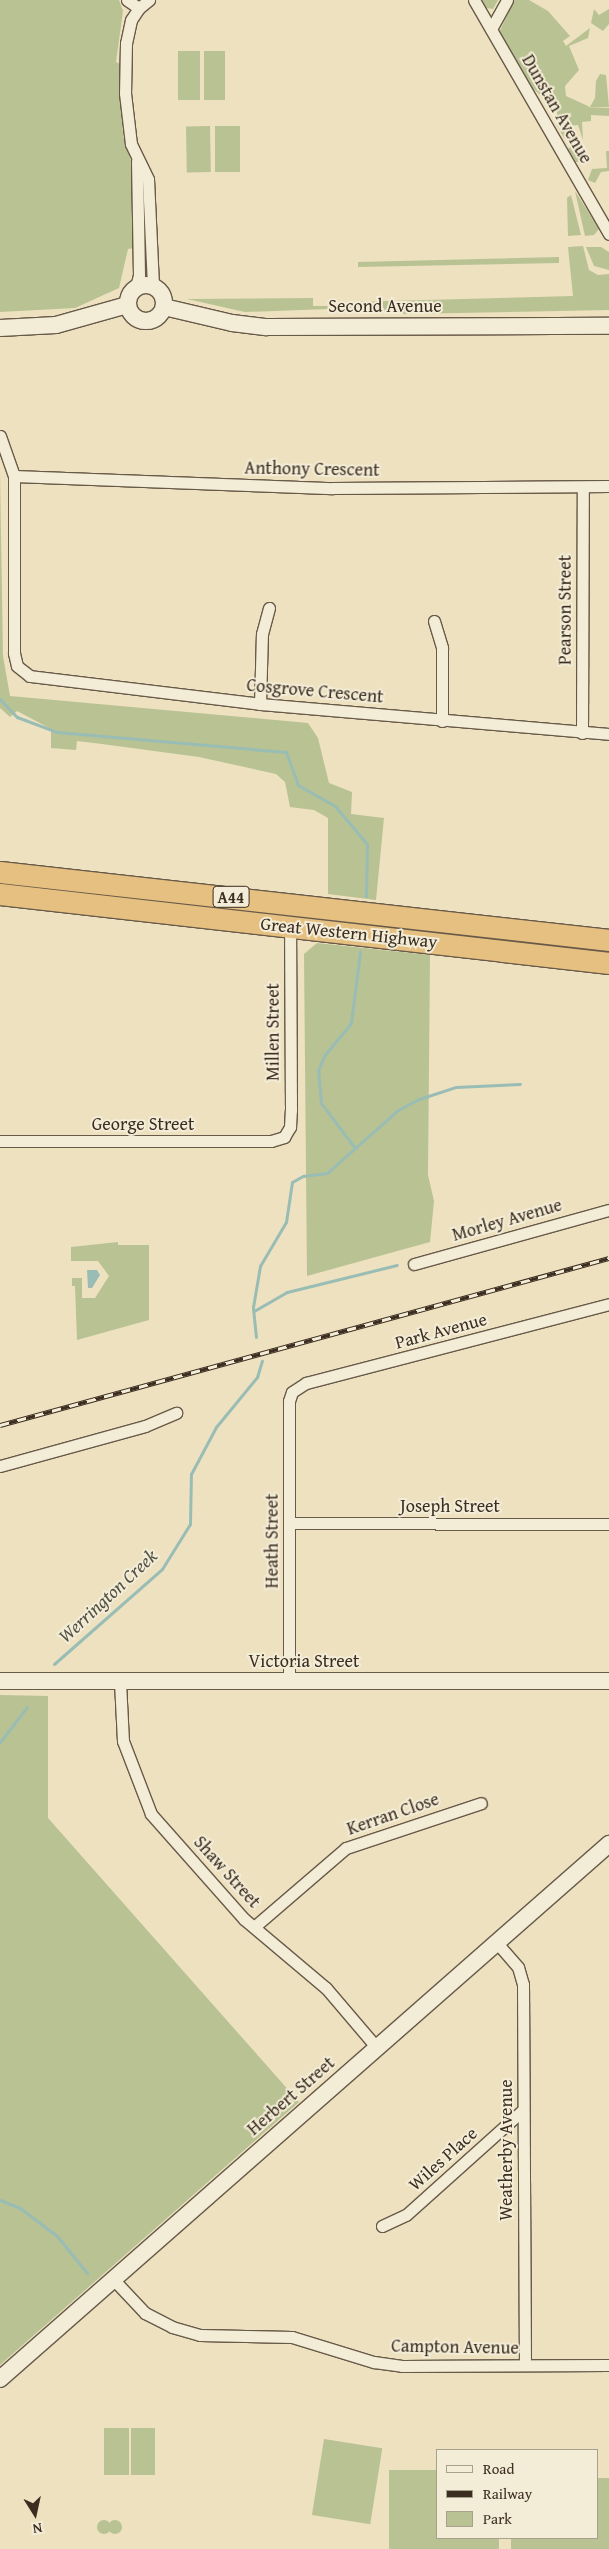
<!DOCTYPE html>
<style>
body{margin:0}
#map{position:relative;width:609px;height:2549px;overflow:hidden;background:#ede1c0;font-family:"Gentium Book Plus",serif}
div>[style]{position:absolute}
.green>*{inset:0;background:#b9c292;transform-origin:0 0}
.round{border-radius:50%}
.water>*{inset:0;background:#99bdb5}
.stream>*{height:3px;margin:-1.5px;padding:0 1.5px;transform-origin:1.5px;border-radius:1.5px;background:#99bdb5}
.roads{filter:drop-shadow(1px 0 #685a49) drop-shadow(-1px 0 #685a49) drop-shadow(0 1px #685a49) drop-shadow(0 -1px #685a49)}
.street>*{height:11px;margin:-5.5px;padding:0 5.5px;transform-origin:5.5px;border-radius:5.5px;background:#f3ecd6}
.secondary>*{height:16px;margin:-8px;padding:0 8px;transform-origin:8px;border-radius:8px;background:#f3ecd6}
.secondary>.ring{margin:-8px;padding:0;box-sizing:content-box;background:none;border:16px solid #f3ecd6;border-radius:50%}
.highway>*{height:21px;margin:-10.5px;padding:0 10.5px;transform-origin:10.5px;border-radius:10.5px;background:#e6c080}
.rail>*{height:5px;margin-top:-2.5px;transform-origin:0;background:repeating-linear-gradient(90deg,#f3ecd6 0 9px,#3c2d21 0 18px);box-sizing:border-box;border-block:1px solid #3c2d21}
span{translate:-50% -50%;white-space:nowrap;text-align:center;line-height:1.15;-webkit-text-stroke:4px #f3ecd6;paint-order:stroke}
.shield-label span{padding:1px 4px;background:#f3ecd6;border:1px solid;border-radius:4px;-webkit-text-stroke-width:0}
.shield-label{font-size:16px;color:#3c2d21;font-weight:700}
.street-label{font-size:18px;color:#3c2d21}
.water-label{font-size:19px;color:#535146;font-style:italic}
.legend{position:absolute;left:436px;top:2449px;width:162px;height:90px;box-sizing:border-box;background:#f3ecd6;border:1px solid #aaa08e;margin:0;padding:6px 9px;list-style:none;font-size:15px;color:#3c2d21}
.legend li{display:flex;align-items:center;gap:10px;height:25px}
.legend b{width:25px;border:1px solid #aaa08e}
.north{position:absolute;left:10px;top:2489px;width:50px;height:50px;-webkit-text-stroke:4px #f3ecd6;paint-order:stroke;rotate:170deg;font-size:14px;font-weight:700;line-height:20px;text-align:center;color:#3c2d21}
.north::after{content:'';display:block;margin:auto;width:18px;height:22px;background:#3c2d21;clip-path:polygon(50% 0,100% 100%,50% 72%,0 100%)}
</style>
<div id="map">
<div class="green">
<div style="clip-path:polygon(0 0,119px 0,123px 11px,116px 62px,120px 64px,123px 135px,131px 161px,134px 248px,128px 249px,119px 288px,75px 308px,0 312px)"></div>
<div style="clip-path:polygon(481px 0,498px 0,493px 9px,486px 8px)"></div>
<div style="clip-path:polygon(514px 0,529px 0,548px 11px,570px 36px,563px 41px,566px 46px,590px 28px,588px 38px,569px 46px,579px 70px,565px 86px,566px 96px,590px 107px,595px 98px,596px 81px,600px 74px,606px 75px,609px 107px,585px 108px,609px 108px,609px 116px,591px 115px,591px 121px,582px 122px,583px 140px,578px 125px,568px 126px,569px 137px,564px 138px,557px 125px,557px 111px,550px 100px,547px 101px,529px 85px,499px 33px)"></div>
<div style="clip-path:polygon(594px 9px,599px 15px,609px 9px,609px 24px,603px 31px,591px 23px)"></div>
<div style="left:178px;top:51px;width:22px;height:49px"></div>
<div style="left:204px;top:51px;width:21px;height:49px"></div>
<div style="left:210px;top:126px;width:46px;height:24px;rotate:89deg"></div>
<div style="left:215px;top:126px;width:25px;height:46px"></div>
<div style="clip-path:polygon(571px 146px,583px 151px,582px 162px,574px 162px,567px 150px)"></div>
<div style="clip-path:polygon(606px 151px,609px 151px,609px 171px,601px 172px,595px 183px,588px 180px,592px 169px,607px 168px)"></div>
<div style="clip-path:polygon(575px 191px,599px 229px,594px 235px,585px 236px)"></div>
<div style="clip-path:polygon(571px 195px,581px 235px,568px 236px,567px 198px)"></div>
<div style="clip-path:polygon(583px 246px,589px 270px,598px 275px,609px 274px,609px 310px,406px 314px,341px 307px,352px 306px,352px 302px,573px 296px,568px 247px)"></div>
<div style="clip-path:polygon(586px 247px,601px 247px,609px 252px,609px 270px,594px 266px)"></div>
<div style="clip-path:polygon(559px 257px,559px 263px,358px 267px,358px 262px)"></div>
<div style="clip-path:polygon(313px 298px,313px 306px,328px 306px,328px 309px,245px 312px,187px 299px)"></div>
<div style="clip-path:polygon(0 472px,3px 656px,10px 696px,308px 723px,318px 738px,329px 783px,352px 792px,351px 814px,384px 818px,376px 900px,328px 894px,328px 818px,314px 810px,290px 807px,285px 782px,276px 774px,199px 757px,102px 744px,77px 741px,76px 750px,51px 748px,51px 729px,17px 711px,10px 717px,0 708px)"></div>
<div style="clip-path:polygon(317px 943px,430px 955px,428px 1175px,434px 1201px,430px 1242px,307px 1276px,304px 954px)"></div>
<div style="clip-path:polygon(118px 1242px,118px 1245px,149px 1245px,149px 1320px,77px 1340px,75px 1286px,72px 1286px,72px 1278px,82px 1278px,82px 1298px,95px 1298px,109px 1276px,98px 1261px,71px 1261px,71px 1247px)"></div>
<div style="clip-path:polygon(0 1695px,48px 1696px,48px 1818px,299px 2102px,0 2365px)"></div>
<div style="left:104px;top:2428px;width:25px;height:47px"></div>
<div style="left:131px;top:2428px;width:24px;height:47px"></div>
<div style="left:324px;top:2439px;width:59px;height:77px;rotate:9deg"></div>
<div style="clip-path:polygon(389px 2470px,438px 2470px,438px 2538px,499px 2538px,499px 2549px,389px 2549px)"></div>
<div style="clip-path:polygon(598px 2478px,609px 2478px,609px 2549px,511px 2549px,511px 2538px,598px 2538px)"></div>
<div class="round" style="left:108px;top:2520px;width:14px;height:14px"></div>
<div class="round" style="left:97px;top:2520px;width:14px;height:14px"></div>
</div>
<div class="water">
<div style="clip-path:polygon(87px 1270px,97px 1270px,100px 1275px,92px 1288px,88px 1288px)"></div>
</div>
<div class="stream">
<div style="left:0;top:699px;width:25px;rotate:47deg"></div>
<div style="left:17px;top:717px;width:43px;rotate:20.6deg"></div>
<div style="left:57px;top:732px;width:230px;rotate:5deg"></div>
<div style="left:286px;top:752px;width:35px;rotate:70deg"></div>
<div style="left:298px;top:785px;width:43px;rotate:29.6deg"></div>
<div style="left:335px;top:806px;width:50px;rotate:49.9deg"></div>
<div style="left:367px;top:844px;width:52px;rotate:91.1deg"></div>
<div style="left:355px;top:1148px;width:56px;rotate:-127.1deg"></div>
<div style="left:321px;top:1103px;width:32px;rotate:-95deg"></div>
<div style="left:318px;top:1071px;width:16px;rotate:-68deg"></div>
<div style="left:324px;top:1056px;width:43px;rotate:-50.7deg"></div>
<div style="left:351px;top:1023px;width:72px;rotate:-82.8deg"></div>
<div style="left:254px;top:1311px;width:38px;rotate:-30deg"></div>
<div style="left:287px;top:1292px;width:113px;rotate:-13.8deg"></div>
<div style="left:256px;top:1337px;width:30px;rotate:-96deg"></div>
<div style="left:253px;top:1307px;width:42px;rotate:-80.3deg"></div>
<div style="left:260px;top:1266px;width:51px;rotate:-59.4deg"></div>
<div style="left:286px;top:1222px;width:40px;rotate:-81.5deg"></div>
<div style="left:292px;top:1182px;width:13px;rotate:-29deg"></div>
<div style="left:303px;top:1176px;width:24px;rotate:-7deg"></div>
<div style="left:327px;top:1173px;width:95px;rotate:-41.6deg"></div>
<div style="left:398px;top:1110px;width:24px;rotate:-28deg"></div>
<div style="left:419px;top:1099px;width:39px;rotate:-18deg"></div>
<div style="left:456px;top:1087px;width:64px;rotate:-2.7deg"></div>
<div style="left:54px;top:1664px;width:144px;rotate:-41.3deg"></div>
<div style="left:162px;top:1569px;width:53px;rotate:-58.1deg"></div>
<div style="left:190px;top:1524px;width:50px;rotate:-88.9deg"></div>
<div style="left:191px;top:1474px;width:53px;rotate:-62deg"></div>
<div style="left:216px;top:1427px;width:65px;rotate:-50.6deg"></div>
<div style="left:257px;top:1377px;width:17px;rotate:-73deg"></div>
<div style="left:0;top:1742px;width:44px;rotate:-52.4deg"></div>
<div style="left:0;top:2200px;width:22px;rotate:22deg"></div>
<div style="left:20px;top:2208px;width:46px;rotate:37.1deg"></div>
<div style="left:57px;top:2236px;width:48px;rotate:51deg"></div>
</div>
<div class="roads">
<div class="street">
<div style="left:127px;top:0;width:14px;rotate:34deg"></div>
<div style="left:139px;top:8px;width:13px;rotate:-39deg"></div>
<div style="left:474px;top:0;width:270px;rotate:60deg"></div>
<div style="left:139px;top:8px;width:14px;rotate:124deg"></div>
<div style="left:131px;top:20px;width:24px;rotate:102deg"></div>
<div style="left:126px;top:43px;width:50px;rotate:91.1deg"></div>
<div style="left:125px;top:93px;width:51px;rotate:83.3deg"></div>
<div style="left:131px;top:144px;width:39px;rotate:64deg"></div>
<div style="left:148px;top:179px;width:107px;rotate:87.3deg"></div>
<div style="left:491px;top:29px;width:33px;rotate:-61deg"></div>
<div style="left:136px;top:287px;width:12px;rotate:-76deg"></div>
<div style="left:139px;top:275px;width:114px;rotate:-91deg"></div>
<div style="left:0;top:436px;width:42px;rotate:70.7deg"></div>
<div style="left:14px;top:476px;width:177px;rotate:90deg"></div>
<div style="left:14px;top:653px;width:13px;rotate:77deg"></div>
<div style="left:17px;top:666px;width:16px;rotate:38deg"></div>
<div style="left:30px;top:676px;width:232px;rotate:6.9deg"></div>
<div style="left:260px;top:704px;width:350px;rotate:4.9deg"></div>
<div style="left:14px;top:476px;width:319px;rotate:2.2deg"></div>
<div style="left:333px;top:488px;width:276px;rotate:-0.4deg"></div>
<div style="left:434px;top:621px;width:28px;rotate:73deg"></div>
<div style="left:442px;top:648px;width:73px;rotate:90deg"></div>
<div style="left:260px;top:704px;width:70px;rotate:-88.4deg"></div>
<div style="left:262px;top:634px;width:27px;rotate:-75deg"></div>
<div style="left:582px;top:733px;width:246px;rotate:-89.8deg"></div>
<div style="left:0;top:1141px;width:271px"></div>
<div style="left:271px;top:1141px;width:14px;rotate:-17deg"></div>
<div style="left:284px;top:1137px;width:12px;rotate:-59deg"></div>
<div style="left:290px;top:1127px;width:17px;rotate:-87deg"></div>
<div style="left:291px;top:1110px;width:184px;rotate:-90.3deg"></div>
<div style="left:414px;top:1264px;width:202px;rotate:-15.5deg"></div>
<div style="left:0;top:1466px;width:150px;rotate:-15.4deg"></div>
<div style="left:145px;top:1426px;width:34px;rotate:-23deg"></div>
<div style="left:290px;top:1523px;width:319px;rotate:0.2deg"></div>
<div style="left:289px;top:1681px;width:280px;rotate:-90deg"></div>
<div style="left:289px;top:1401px;width:9px;rotate:-72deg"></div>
<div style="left:292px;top:1392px;width:17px;rotate:-33deg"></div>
<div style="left:306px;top:1383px;width:313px;rotate:-14.6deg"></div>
<div style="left:120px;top:1682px;width:59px;rotate:87.1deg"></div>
<div style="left:123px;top:1741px;width:78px;rotate:69deg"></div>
<div style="left:151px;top:1814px;width:140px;rotate:48.5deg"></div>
<div style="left:244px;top:1919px;width:107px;rotate:40.1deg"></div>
<div style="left:326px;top:1988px;width:79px;rotate:49.6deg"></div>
<div style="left:254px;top:1927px;width:121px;rotate:-40.7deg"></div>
<div style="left:346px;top:1848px;width:142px;rotate:-18.4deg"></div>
<div style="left:497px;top:1943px;width:32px;rotate:49deg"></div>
<div style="left:518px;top:1967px;width:18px;rotate:74deg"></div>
<div style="left:523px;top:1984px;width:381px;rotate:89.7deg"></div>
<div style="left:382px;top:2226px;width:26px;rotate:-25deg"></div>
<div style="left:406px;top:2215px;width:157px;rotate:-41.9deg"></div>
<div style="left:113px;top:2279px;width:47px;rotate:46.7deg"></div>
<div style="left:145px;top:2313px;width:30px;rotate:27deg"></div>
<div style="left:172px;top:2327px;width:29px;rotate:16deg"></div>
<div style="left:200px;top:2335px;width:92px;rotate:1.2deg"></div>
<div style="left:292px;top:2337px;width:86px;rotate:17deg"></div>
<div style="left:374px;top:2362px;width:28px;rotate:8deg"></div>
<div style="left:402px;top:2366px;width:207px;rotate:-0.3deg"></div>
</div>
<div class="secondary">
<div class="ring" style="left:128px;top:285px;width:20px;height:20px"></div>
<div style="left:164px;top:307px;width:70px;rotate:13.2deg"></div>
<div style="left:232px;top:323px;width:35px;rotate:7deg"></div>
<div style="left:267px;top:327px;width:342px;rotate:-0.2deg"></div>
<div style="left:0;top:328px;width:56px;rotate:-3.1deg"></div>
<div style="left:56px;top:325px;width:74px;rotate:-15.7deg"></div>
<div style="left:0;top:1681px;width:609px"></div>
<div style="left:0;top:2379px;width:811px;rotate:-41.3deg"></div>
</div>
<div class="highway">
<div style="left:0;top:872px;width:613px;rotate:6.37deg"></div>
<div style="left:0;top:894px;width:613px;rotate:6.46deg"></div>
</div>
</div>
<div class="rail">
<div style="left:0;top:1425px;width:631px;rotate:-15.33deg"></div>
</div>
<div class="shield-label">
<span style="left:231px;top:897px">A44</span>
</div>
<div class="street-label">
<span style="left:557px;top:109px;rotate:60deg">Dunstan Avenue</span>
<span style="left:385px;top:306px">Second Avenue</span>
<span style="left:312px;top:469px;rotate:1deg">Anthony Crescent</span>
<span style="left:565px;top:610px;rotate:-90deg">Pearson Street</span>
<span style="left:315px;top:691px;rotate:5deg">Cosgrove Crescent</span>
<span style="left:349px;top:933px;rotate:6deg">Great Western Highway</span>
<span style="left:273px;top:1032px;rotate:-90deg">Millen Street</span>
<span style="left:143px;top:1124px">George Street</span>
<span style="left:507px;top:1220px;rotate:-16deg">Morley Avenue</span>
<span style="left:441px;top:1331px;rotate:-15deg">Park Avenue</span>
<span style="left:450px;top:1506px">Joseph Street</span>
<span style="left:272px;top:1541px;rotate:-90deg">Heath Street</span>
<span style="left:304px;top:1661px">Victoria Street</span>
<span style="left:393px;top:1814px;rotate:-19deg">Kerran Close</span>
<span style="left:227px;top:1872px;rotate:48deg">Shaw Street</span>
<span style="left:291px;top:2096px;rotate:-41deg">Herbert Street</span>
<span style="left:506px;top:2150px;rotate:-90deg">Weatherby Avenue</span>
<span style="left:443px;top:2159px;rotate:-42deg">Wiles Place</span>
<span style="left:455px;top:2347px;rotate:1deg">Campton Avenue</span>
</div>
<div class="water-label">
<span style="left:108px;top:1596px;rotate:-43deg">Werrington Creek</span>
</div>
<ul class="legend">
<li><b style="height:6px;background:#f3ecd6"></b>Road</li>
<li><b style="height:6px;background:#3c2d21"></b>Railway</li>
<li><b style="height:14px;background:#b9c292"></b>Park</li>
</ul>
<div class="north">N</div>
</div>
